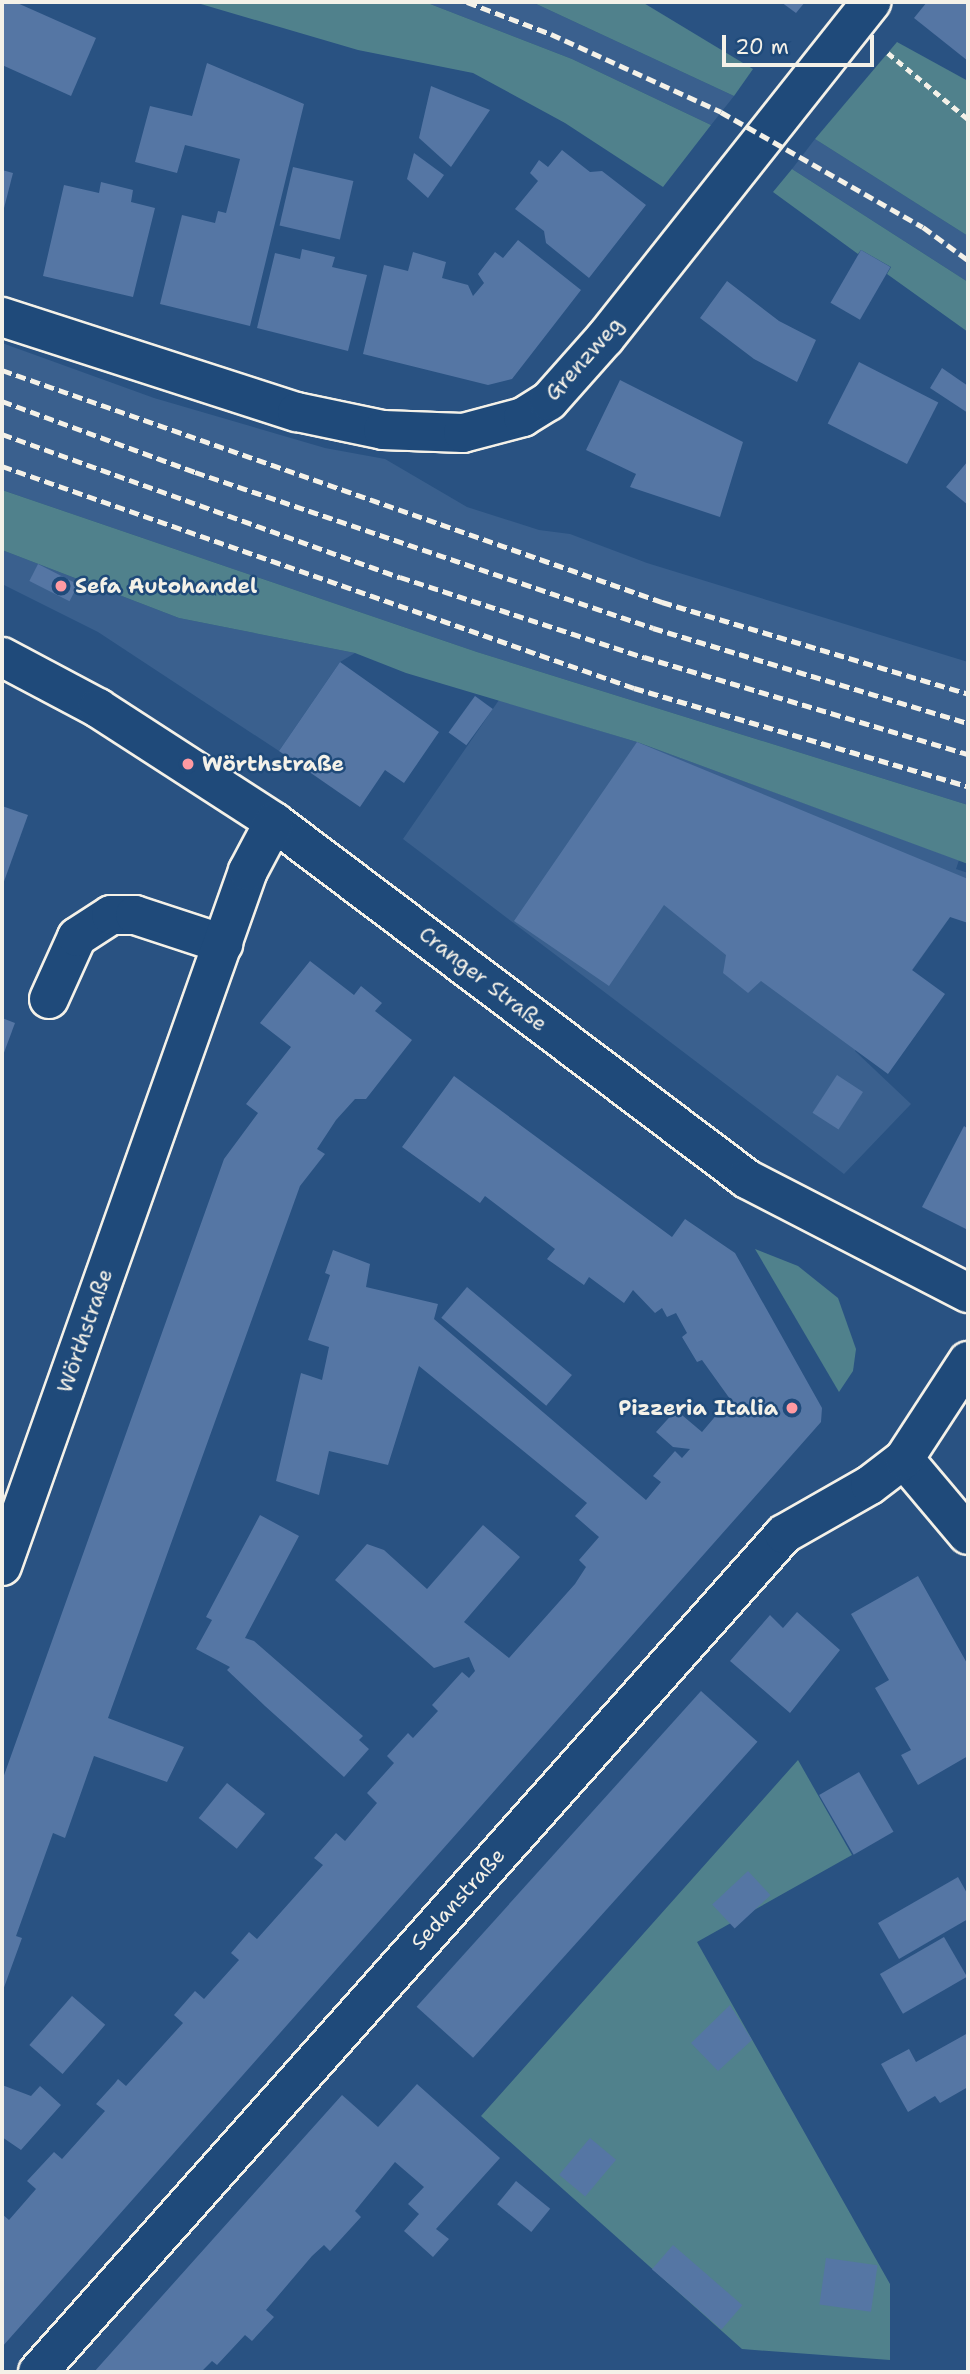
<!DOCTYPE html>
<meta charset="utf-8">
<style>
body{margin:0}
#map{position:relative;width:970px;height:2374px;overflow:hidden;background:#295282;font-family:"Shantell Sans",sans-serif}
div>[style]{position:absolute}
.built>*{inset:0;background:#3a608e}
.green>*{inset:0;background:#50818c}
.building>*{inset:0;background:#5576a4;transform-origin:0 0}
.path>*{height:4.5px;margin-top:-2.25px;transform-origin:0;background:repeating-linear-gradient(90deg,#f4f1e8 0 7px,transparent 0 12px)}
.roads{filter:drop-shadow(2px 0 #f4f1e8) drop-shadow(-2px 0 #f4f1e8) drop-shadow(0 2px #f4f1e8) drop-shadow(0 -2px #f4f1e8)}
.minor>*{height:38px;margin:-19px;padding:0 19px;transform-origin:19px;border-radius:19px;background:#1f4a7a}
.rail>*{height:5px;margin-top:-2.5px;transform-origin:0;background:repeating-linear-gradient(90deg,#f4f1e8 0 10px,transparent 0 15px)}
.dots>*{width:19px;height:19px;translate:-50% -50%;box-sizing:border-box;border:4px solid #1f4a7a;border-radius:50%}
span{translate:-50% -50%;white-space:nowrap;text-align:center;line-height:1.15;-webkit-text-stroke:5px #1f4a7a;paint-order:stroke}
.street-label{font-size:21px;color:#f4f1e8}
.poi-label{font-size:21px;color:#f4f1e8;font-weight:700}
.left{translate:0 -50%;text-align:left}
.right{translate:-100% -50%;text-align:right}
.frame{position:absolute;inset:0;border:4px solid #f4f1e8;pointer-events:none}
.scale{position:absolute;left:722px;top:35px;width:152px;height:32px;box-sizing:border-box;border:4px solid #f4f1e8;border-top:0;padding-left:9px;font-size:21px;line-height:24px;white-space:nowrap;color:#f4f1e8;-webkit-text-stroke:5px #1f4a7a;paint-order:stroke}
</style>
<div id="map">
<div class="built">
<div style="clip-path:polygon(425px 2px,532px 2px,734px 96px,711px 125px,572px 59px)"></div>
<div style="clip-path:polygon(815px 139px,968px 236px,968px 282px,792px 169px)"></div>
<div style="clip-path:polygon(2px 343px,154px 398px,325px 448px,385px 459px,467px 507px,539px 530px,570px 534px,647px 563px,968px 662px,968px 805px,477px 652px,2px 490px)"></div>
<div style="clip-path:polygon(2px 550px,179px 618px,355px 653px,340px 662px,279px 751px,98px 632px,2px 584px)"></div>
<div style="clip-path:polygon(499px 700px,637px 742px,959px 860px,956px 869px,968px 873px,968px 892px,855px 1051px,911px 1104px,844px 1174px,403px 839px)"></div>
</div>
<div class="green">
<div style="clip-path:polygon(194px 2px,425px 2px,572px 59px,711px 125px,663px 187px,565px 123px,473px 73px,358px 50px)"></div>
<div style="clip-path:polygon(532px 2px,642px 2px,753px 69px,734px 96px)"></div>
<div style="clip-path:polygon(897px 42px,968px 81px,968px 236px,815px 139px)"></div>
<div style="clip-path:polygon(792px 169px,968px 282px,968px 332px,887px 274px,891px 267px,861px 250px,858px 254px,773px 192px)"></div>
<div style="clip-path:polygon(2px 490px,477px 652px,968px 805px,968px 864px,637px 742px,406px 673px,355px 653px,179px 618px,2px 550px)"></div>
<div style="clip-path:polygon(755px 1249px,798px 1266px,838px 1298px,856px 1349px,853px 1371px,839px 1392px)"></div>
<div style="clip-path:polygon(798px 1760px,852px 1855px,697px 1942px,890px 2284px,890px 2360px,742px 2349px,481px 2116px)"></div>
</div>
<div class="building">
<div style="clip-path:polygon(2px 2px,15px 2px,96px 38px,71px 96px,2px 65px)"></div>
<div style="clip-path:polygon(781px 2px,805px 2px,796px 13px)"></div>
<div style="clip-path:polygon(927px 2px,968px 2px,968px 61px,914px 18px)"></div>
<div style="clip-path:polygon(207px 63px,304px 104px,250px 326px,160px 304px,182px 215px,215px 223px,218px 211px,226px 213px,240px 159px,185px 145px,177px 173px,135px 162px,150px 106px,192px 116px)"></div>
<div style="clip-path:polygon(431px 86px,490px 110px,451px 167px,419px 138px)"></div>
<div style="clip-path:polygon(562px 150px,590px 172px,602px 171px,646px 205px,589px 278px,546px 243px,544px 231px,515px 209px,538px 181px,530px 173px,539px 160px,548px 167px)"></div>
<div style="clip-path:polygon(414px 153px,444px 175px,428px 198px,407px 179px)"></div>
<div style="left:293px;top:167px;width:62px;height:60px;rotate:13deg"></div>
<div style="clip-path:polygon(2px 170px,13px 173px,3px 212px,2px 212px)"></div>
<div style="clip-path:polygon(101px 182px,133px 190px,131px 202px,155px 208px,133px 297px,43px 276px,64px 185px,99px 193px)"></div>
<div style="clip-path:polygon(518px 240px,581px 290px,512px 379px,488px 385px,363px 354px,384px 265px,408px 271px,413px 252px,446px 262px,442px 278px,468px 285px,473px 296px,484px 283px,478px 274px,495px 252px,503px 258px)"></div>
<div style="clip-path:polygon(302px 249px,335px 257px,332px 267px,367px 275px,348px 351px,257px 328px,275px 253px,300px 259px)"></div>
<div style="left:861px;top:250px;width:34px;height:61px;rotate:30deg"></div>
<div style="clip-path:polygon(727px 281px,779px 321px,816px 340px,797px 382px,754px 359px,700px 318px)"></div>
<div style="left:859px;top:362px;width:89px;height:69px;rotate:27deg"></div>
<div style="clip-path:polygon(942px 368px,968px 386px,968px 413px,930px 388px)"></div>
<div style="clip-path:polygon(620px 380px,743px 442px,720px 517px,630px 487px,636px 474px,586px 450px)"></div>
<div style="clip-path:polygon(968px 461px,968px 505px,946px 487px)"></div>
<div style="left:38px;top:564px;width:45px;height:19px;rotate:27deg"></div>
<div style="clip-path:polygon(340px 662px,439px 732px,404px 783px,385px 770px,360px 807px,279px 751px)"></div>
<div style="left:475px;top:696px;width:22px;height:45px;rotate:36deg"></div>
<div style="clip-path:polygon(637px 742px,968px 879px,968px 923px,950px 917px,912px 970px,945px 994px,888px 1074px,761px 981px,748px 993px,723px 973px,726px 955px,664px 905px,609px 986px,514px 921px)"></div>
<div style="clip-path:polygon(2px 806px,28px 815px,2px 887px)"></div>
<div style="clip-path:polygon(310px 961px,354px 995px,361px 986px,382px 1003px,375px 1011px,412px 1040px,366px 1099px,355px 1099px,336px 1120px,317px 1149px,325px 1154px,300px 1186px,108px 1718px,184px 1747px,167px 1782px,94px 1756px,65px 1838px,53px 1833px,16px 1936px,22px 1938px,2px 1993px,2px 1781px,224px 1159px,258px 1113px,246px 1104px,291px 1047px,260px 1023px)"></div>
<div style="clip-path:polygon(2px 1018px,15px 1023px,2px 1058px)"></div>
<div style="left:837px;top:1075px;width:31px;height:45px;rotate:33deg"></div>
<div style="clip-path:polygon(454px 1076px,672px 1237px,685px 1219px,735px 1253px,822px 1408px,821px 1422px,2px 2347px,2px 2214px,9px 2220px,36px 2189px,27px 2181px,54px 2152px,62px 2159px,105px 2111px,96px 2104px,115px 2083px,118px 2079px,126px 2086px,183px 2023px,174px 2015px,195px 1991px,204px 1999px,239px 1960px,231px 1953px,249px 1932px,257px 1939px,323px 1865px,314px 1858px,336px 1833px,345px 1841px,377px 1803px,367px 1793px,394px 1763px,387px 1756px,408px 1733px,413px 1738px,438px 1711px,432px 1705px,462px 1672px,469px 1678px,475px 1671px,469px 1657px,434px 1668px,335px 1580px,367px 1544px,384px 1550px,427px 1589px,483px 1525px,520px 1557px,464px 1622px,509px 1658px,575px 1584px,586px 1567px,579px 1560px,599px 1537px,575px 1516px,587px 1503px,419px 1366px,388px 1465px,329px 1451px,319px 1495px,276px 1481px,301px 1373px,322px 1380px,329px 1347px,308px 1340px,330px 1275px,325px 1273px,333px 1250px,370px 1264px,366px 1287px,438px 1304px,434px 1319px,646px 1500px,661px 1482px,653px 1476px,675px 1451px,682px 1458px,690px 1449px,673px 1447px,656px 1432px,676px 1410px,702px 1432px,730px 1399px,702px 1360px,697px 1362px,682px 1337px,687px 1333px,676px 1313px,667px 1317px,662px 1308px,655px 1313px,633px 1290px,624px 1303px,589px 1277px,584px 1285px,547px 1259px,555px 1249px,485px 1196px,480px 1203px,402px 1147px)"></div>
<div style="clip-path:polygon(964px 1126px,968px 1129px,968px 1230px,922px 1207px)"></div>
<div style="left:467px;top:1287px;width:137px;height:40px;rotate:40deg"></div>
<div style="clip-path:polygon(260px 1515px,299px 1536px,245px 1638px,254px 1641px,363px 1736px,359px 1740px,369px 1749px,344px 1777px,265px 1706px,227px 1670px,230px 1667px,196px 1649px,212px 1620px,206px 1617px)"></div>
<div style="clip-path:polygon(918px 1576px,968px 1665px,968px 1756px,918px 1785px,901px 1755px,911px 1750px,875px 1688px,889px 1680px,851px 1614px)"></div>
<div style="clip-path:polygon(797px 1612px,840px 1650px,790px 1713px,730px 1661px,770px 1615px,783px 1628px)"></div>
<div style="left:701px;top:1691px;width:76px;height:425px;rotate:42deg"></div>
<div style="left:859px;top:1772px;width:69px;height:46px;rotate:60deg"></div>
<div style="left:227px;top:1783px;width:49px;height:45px;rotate:39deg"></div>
<div style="left:748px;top:1871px;width:33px;height:49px;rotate:47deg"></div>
<div style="clip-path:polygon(958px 1877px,968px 1895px,968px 1919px,899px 1959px,878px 1923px)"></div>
<div style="left:944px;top:1937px;width:46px;height:74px;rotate:60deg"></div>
<div style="left:72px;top:1996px;width:44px;height:65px;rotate:41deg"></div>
<div style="clip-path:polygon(730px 2005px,752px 2040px,718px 2071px,691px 2043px)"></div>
<div style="clip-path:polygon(968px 2033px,968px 2087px,940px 2103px,935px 2096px,908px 2112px,881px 2064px,909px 2049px,916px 2062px)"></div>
<div style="clip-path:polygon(417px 2084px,500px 2158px,436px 2229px,449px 2239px,433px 2257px,404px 2231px,419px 2214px,408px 2204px,424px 2187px,395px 2162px,355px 2211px,361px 2217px,330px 2251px,324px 2245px,312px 2256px,266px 2310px,274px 2317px,252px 2341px,245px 2335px,217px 2365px,212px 2361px,201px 2372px,94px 2372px,342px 2095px,378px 2127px)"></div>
<div style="clip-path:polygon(2px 2085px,31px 2096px,40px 2086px,61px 2105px,21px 2150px,2px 2137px)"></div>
<div style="left:590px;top:2138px;width:34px;height:48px;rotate:40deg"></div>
<div style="left:516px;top:2181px;width:44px;height:30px;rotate:39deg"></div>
<div style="left:673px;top:2245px;width:92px;height:32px;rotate:41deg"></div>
<div style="left:826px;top:2258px;width:52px;height:47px;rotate:8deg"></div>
</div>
<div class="path">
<div style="left:888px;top:53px;width:104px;rotate:39.5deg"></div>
</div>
<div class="roads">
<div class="minor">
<div style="left:2px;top:317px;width:310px;rotate:17.9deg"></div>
<div style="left:297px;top:412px;width:88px;rotate:11.8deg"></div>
<div style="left:383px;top:430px;width:80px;rotate:2.1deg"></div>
<div style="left:463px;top:433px;width:62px;rotate:-14.9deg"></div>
<div style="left:523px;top:417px;width:31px;rotate:-32deg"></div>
<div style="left:549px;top:401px;width:84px;rotate:-48.4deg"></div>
<div style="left:605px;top:338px;width:429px;rotate:-51.6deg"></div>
<div style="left:2px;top:657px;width:109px;rotate:28deg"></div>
<div style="left:98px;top:708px;width:210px;rotate:32.9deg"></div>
<div style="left:274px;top:822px;width:593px;rotate:37.04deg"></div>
<div style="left:747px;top:1179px;width:249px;rotate:27.3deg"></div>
<div style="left:49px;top:999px;width:68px;rotate:-65.7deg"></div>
<div style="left:77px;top:937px;width:40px;rotate:-32.9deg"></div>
<div style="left:111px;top:915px;width:24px"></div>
<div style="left:135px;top:915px;width:93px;rotate:18.2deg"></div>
<div style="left:904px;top:1459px;width:99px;rotate:49.9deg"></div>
<div style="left:2px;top:1566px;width:737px;rotate:-70.51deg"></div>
<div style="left:248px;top:871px;width:55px;rotate:-62deg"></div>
<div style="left:38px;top:2372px;width:1122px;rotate:-48.32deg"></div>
<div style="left:784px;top:1534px;width:99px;rotate:-29.7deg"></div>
<div style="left:870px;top:1485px;width:43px;rotate:-37.4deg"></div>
<div style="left:904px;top:1459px;width:117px;rotate:-56.9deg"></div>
</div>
</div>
<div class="rail">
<div style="left:467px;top:2px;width:90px;rotate:20.9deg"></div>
<div style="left:551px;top:34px;width:187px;rotate:24.6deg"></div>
<div style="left:721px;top:112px;width:232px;rotate:29.7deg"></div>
<div style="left:923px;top:227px;width:56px;rotate:36.3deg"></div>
<div style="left:2px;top:370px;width:700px;rotate:19.37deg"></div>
<div style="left:662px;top:602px;width:320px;rotate:16.7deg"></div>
<div style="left:2px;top:401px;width:206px;rotate:20.2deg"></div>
<div style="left:195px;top:472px;width:484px;rotate:18.8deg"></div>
<div style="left:653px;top:628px;width:329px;rotate:16.8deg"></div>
<div style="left:2px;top:434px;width:423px;rotate:19.8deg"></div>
<div style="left:400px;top:577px;width:257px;rotate:18.2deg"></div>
<div style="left:644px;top:657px;width:338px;rotate:16.7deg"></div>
<div style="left:2px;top:466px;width:670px;rotate:19.35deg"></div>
<div style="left:634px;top:688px;width:348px;rotate:16.4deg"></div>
</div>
<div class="dots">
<div style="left:61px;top:586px;background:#ff9aa2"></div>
<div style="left:188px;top:764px;background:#ff9aa2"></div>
<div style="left:792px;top:1408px;background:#ff9aa2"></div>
</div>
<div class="street-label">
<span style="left:584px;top:359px;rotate:-48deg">Grenzweg</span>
<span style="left:483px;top:979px;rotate:38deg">Cranger Straße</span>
<span style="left:85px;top:1331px;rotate:-71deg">Wörthstraße</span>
<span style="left:458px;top:1899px;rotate:-48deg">Sedanstraße</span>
</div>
<div class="poi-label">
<span class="left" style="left:75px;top:586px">Sefa Autohandel</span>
<span class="left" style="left:202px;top:764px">Wörthstraße</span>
<span class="right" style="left:778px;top:1408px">Pizzeria Italia</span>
</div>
<div class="frame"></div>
<div class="scale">20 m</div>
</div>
